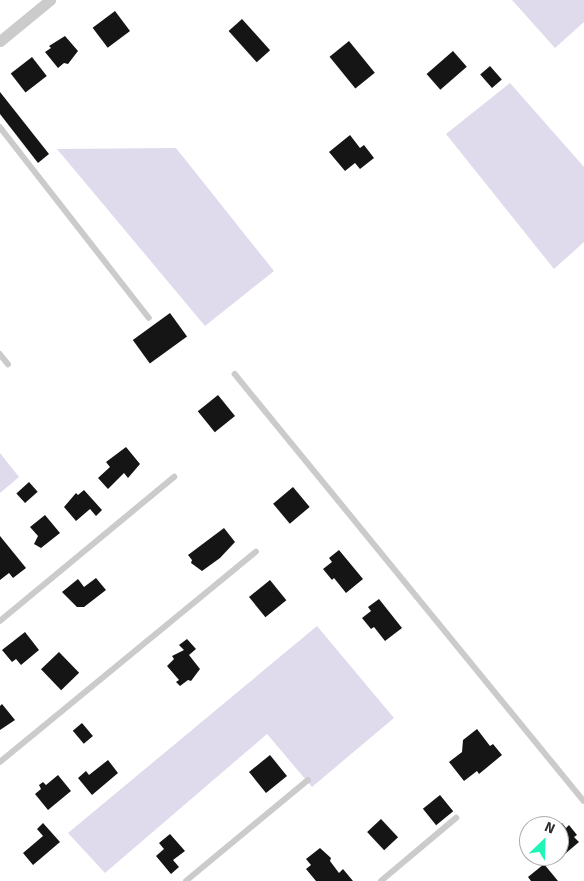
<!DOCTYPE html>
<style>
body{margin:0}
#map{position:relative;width:584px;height:881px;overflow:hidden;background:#fff;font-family:Signika,sans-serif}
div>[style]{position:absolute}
.green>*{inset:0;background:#dfdbed}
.building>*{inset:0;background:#151515;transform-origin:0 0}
.lane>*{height:5.5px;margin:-2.75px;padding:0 2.75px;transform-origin:2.75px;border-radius:2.75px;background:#cbcbcb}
.street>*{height:11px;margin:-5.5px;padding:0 5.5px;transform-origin:5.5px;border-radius:5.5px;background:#cbcbcb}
span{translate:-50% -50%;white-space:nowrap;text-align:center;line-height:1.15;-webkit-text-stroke:5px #fff;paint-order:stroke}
.north{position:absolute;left:519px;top:816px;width:50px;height:50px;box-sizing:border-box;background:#fff;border:1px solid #ababab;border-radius:50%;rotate:24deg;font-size:14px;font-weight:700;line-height:20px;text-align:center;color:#2e2e2e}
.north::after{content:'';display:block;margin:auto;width:18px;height:22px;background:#20f5b8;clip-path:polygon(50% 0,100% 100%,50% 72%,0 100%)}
</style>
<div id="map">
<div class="green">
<div style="clip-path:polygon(512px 0,584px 0,584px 22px,555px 48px)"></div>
<div style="clip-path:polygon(510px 83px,584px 167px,584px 242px,554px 269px,446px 134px)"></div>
<div style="clip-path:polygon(176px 148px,274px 271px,205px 326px,57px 149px)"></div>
<div style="clip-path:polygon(0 453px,19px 477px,0 493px)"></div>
<div style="clip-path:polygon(317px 626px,394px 718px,312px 787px,267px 734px,105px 873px,68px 833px)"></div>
</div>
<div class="building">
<div style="left:115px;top:11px;width:25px;height:28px;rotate:53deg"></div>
<div style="left:242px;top:19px;width:42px;height:18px;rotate:48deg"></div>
<div style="clip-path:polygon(65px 36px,78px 51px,68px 64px,64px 63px,58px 68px,45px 52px,51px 48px,49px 46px)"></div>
<div style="left:349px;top:41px;width:41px;height:25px;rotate:51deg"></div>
<div style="left:453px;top:51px;width:21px;height:35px;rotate:49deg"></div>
<div style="left:32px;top:57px;width:24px;height:27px;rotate:52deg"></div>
<div style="left:490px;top:66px;width:18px;height:13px;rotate:49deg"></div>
<div style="clip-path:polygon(0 92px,49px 154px,38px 163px,0 114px)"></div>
<div style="clip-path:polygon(350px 135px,360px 148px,364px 145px,374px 158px,360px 169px,355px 163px,345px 171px,329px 152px)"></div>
<div style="left:170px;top:313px;width:29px;height:46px;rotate:54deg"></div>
<div style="left:218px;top:395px;width:27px;height:26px;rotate:51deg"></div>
<div style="clip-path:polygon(126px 447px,140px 464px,128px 478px,124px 473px,108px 489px,98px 478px,110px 467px,106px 462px)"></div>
<div style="left:29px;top:482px;width:13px;height:17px;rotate:48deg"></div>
<div style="left:293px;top:487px;width:26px;height:26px;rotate:50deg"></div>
<div style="clip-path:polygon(84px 490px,102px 510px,96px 516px,90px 509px,76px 521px,64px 507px,76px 493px,78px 495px)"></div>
<div style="clip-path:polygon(45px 515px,60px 533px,41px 548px,34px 544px,38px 536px,30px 527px)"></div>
<div style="clip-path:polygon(224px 528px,235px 542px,220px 558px,202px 571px,191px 563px,192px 560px,188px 555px)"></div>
<div style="clip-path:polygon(0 536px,26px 568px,13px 578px,9px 573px,0 580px)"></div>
<div style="clip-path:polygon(339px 550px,363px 579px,346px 593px,334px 578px,332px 580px,323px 569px,332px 562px,329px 558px)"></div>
<div style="clip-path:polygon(96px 578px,106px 590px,84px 607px,77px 607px,62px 592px,78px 579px,84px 587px)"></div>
<div style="left:270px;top:580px;width:26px;height:27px;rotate:51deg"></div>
<div style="clip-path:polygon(379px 599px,402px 628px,385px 641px,374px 627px,371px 629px,362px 618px,371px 611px,368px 607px)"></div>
<div style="clip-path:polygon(25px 632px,39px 650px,21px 665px,16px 659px,12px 662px,2px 650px)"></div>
<div style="clip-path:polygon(187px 639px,196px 649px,189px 655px,200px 669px,191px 681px,188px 680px,180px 686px,176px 682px,179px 680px,167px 666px,174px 659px,172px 656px,184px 650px,179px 645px)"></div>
<div style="left:59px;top:652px;width:29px;height:25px;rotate:46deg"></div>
<div style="clip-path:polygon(2px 704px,15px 720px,0 730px,0 706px)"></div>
<div style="left:82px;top:723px;width:17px;height:12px;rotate:50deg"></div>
<div style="clip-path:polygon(477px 729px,490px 746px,493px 744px,502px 755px,479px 774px,477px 771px,464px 781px,449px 762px,462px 752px,463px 740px)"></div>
<div style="left:270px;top:755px;width:27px;height:27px;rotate:51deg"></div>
<div style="clip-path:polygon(108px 760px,118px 773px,92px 795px,78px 778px,86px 771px,89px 775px)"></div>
<div style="clip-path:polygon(58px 775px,71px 791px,48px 810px,35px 794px,41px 789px,39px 785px,43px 782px,46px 785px)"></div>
<div style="left:440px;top:795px;width:21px;height:22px;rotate:51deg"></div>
<div style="left:381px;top:819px;width:25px;height:19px;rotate:47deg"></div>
<div style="clip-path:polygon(43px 823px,60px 842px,33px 865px,23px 853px,43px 836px,37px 829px)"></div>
<div style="clip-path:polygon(562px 823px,566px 828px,569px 825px,577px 835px,574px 837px,579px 842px,559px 859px,557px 856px,559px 856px,559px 825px)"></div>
<div style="clip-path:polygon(170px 834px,185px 851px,173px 860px,179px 867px,171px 874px,156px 856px,164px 849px,159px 843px)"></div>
<div style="clip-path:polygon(320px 848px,331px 858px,330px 861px,339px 873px,343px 869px,353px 881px,316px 881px,306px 869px,311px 865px,306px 859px)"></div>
<div style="clip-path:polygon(544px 864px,558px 881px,531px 881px,528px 877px)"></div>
</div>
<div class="lane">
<div style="left:0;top:127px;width:242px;rotate:52deg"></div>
<div style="left:0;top:354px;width:13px;rotate:51deg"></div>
<div style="left:235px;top:374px;width:551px;rotate:50.74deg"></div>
<div style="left:0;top:621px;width:226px;rotate:-39.6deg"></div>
<div style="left:0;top:762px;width:331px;rotate:-39.4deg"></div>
<div style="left:186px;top:881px;width:158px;rotate:-39.6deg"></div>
<div style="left:381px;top:881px;width:98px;rotate:-40deg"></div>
</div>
<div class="street">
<div style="left:0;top:41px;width:65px;rotate:-39.4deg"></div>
</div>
<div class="north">N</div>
</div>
